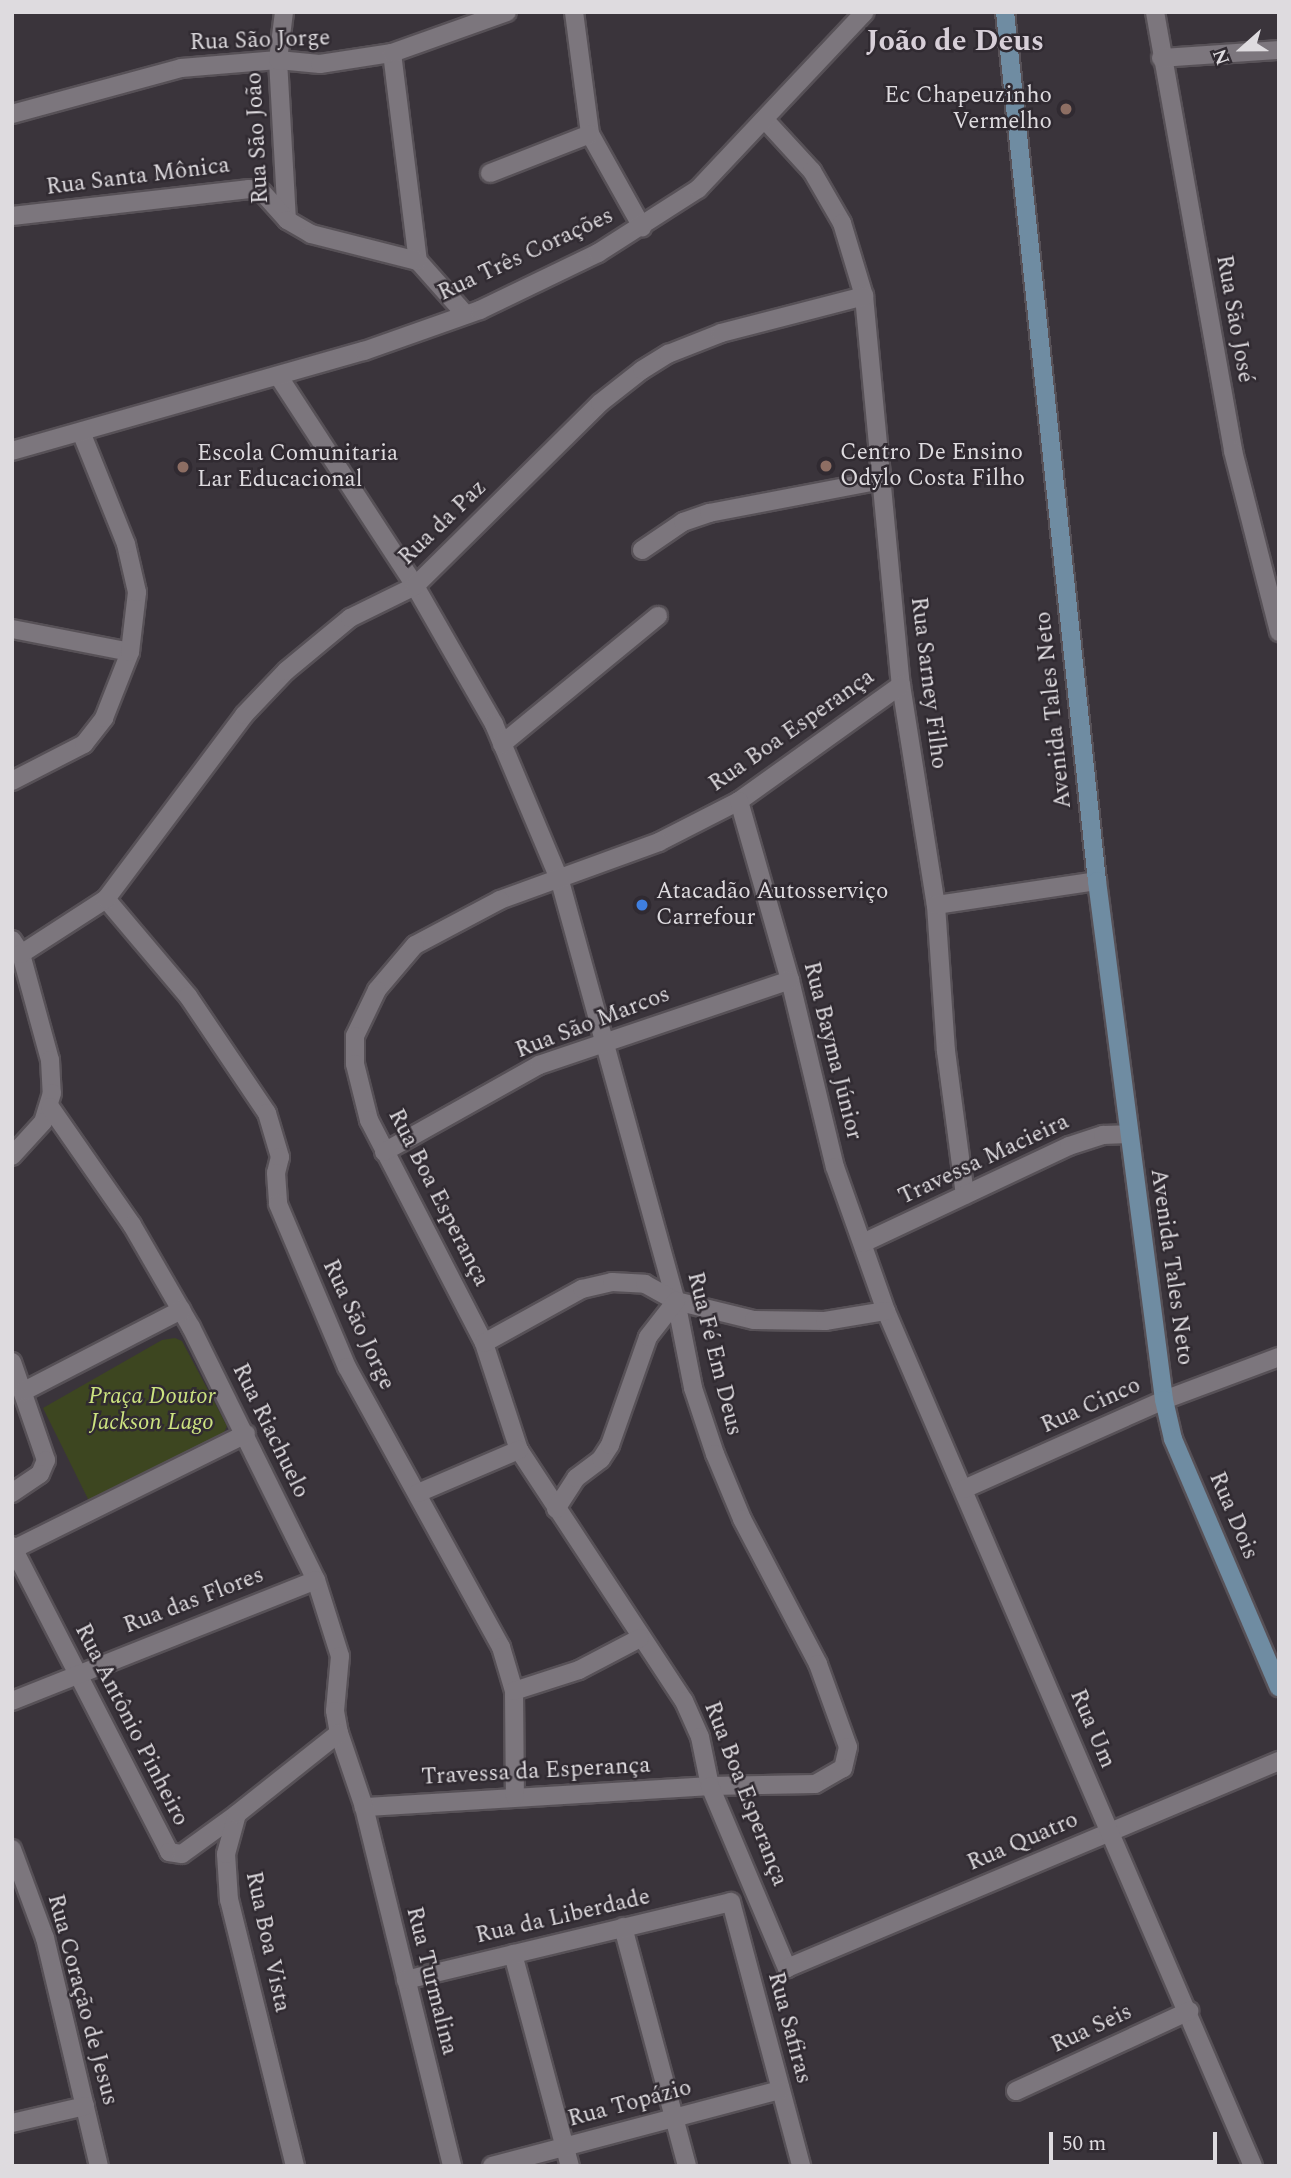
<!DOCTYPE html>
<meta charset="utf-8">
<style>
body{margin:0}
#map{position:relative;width:1291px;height:2178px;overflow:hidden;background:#3a343b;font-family:Spectral,serif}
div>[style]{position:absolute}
.green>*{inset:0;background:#3d4620}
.roads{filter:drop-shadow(2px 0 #575157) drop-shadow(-2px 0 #575157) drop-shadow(0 2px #575157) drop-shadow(0 -2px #575157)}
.minor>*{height:18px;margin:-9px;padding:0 9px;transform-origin:9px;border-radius:9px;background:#7c767d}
.tertiary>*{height:18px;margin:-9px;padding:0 9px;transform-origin:9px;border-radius:9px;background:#7c767d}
.secondary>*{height:18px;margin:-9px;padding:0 9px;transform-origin:9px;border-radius:9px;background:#6f8ca2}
.dots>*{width:19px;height:19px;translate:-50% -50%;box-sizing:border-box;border:4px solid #302a31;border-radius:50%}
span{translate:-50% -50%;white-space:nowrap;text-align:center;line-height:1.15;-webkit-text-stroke:5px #302a31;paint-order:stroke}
.street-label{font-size:23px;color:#dedbdf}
.poi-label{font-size:23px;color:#dedbdf}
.right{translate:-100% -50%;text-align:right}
.left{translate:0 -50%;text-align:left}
.park-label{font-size:23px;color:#cce380;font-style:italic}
.district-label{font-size:30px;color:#d7cfd8;font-weight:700}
.frame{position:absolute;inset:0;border:14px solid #dedbdf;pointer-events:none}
.north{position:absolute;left:1207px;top:14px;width:70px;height:70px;-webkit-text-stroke:5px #302a31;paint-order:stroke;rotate:249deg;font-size:19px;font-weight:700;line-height:28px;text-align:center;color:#dedbdf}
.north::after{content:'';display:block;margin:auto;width:24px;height:32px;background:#dedbdf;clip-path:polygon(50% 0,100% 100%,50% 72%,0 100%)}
.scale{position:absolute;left:1049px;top:2132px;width:168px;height:32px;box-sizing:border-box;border:4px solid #dedbdf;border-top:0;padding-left:9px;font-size:21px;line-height:24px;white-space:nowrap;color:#dedbdf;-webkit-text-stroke:5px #302a31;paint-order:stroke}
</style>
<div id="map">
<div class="green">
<div style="clip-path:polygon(175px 1338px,182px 1341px,227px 1426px,221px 1439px,90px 1503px,43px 1408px,162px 1340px)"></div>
</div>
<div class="roads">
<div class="minor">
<div style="left:284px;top:12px;width:48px;rotate:97.1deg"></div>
<div style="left:278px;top:60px;width:160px;rotate:86.8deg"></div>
<div style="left:574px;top:12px;width:123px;rotate:82.5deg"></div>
<div style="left:590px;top:134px;width:107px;rotate:60.8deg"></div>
<div style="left:1155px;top:12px;width:446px;rotate:79.9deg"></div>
<div style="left:1233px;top:451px;width:187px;rotate:75.7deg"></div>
<div style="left:392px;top:53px;width:210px;rotate:82.9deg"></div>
<div style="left:418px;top:261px;width:71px;rotate:48.4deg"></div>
<div style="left:1161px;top:58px;width:118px;rotate:-3.9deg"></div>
<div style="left:12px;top:114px;width:175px;rotate:-15.2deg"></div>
<div style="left:181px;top:68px;width:97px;rotate:-4.7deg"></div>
<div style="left:278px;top:60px;width:42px;rotate:5.4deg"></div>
<div style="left:320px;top:64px;width:73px;rotate:-8.7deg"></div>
<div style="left:392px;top:53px;width:122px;rotate:-19.6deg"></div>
<div style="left:766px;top:121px;width:68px;rotate:47.4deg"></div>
<div style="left:812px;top:171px;width:60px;rotate:60deg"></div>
<div style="left:842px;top:223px;width:76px;rotate:73.2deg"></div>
<div style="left:864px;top:296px;width:391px;rotate:84.6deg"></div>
<div style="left:901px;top:685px;width:223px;rotate:81deg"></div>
<div style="left:936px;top:905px;width:146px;rotate:86.1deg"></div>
<div style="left:946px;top:1051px;width:145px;rotate:82.5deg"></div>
<div style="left:490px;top:173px;width:107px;rotate:-21.3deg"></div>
<div style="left:12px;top:216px;width:239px;rotate:-6.5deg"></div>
<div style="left:249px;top:189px;width:13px;rotate:13deg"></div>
<div style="left:262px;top:192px;width:38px;rotate:48deg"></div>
<div style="left:287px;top:220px;width:28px;rotate:30deg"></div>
<div style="left:311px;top:234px;width:110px;rotate:14.2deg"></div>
<div style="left:279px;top:377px;width:249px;rotate:56.9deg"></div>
<div style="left:415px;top:586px;width:159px;rotate:60.2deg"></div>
<div style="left:494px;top:724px;width:170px;rotate:67.2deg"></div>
<div style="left:560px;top:881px;width:436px;rotate:74.6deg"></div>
<div style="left:676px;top:1301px;width:89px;rotate:78.9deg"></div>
<div style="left:693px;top:1388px;width:70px;rotate:71.6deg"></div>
<div style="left:715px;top:1454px;width:70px;rotate:67.4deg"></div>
<div style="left:742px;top:1519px;width:164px;rotate:62.3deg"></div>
<div style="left:818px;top:1664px;width:88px;rotate:70.1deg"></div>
<div style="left:848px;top:1747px;width:22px;rotate:103deg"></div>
<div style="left:843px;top:1768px;width:32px;rotate:150deg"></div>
<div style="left:815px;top:1784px;width:105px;rotate:178.9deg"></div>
<div style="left:710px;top:1786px;width:347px;rotate:176.5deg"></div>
<div style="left:642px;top:550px;width:50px;rotate:-34.3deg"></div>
<div style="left:683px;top:522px;width:28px;rotate:-19deg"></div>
<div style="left:709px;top:513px;width:176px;rotate:-10.8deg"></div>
<div style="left:12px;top:629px;width:120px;rotate:11deg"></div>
<div style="left:901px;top:685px;width:199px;rotate:144.4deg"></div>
<div style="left:739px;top:801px;width:90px;rotate:152.9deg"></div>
<div style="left:659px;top:842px;width:169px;rotate:160deg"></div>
<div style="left:500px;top:900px;width:96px;rotate:152.1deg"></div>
<div style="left:415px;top:945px;width:59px;rotate:130.2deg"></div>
<div style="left:377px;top:990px;width:51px;rotate:115.6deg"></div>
<div style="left:355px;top:1036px;width:28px;rotate:90deg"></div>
<div style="left:355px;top:1064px;width:58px;rotate:76deg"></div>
<div style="left:369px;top:1120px;width:251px;rotate:62.7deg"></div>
<div style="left:484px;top:1343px;width:113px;rotate:71.9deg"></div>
<div style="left:519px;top:1450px;width:300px;rotate:56.7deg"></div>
<div style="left:684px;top:1701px;width:39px;rotate:66deg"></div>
<div style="left:700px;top:1737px;width:50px;rotate:78.5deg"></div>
<div style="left:710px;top:1786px;width:198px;rotate:67.1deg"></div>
<div style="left:787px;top:1968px;width:534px;rotate:-22.82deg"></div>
<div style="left:502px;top:744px;width:202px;rotate:-39.4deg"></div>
<div style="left:12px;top:781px;width:81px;rotate:-27.2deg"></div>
<div style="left:84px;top:744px;width:33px;rotate:-52deg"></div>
<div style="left:104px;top:718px;width:71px;rotate:-68.5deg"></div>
<div style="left:130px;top:652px;width:60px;rotate:-83.3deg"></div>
<div style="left:137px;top:592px;width:49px;rotate:-102.9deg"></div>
<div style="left:126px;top:544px;width:121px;rotate:-111.9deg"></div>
<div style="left:739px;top:801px;width:186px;rotate:74.1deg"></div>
<div style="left:790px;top:980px;width:192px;rotate:76.5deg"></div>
<div style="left:835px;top:1167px;width:153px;rotate:70.5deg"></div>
<div style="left:886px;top:1311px;width:930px;rotate:66.77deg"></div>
<div style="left:106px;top:899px;width:127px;rotate:49.8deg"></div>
<div style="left:188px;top:996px;width:141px;rotate:56deg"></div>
<div style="left:267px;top:1113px;width:46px;rotate:73.5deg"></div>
<div style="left:280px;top:1157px;width:16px;rotate:104deg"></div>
<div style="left:276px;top:1173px;width:31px;rotate:86deg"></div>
<div style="left:278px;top:1204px;width:177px;rotate:67.1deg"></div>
<div style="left:347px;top:1367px;width:320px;rotate:61.2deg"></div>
<div style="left:501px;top:1647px;width:46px;rotate:73.5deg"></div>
<div style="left:514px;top:1691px;width:106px;rotate:89.5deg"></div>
<div style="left:936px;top:905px;width:163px;rotate:-8.5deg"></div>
<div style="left:12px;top:940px;width:17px;rotate:57deg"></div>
<div style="left:21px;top:954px;width:110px;rotate:74.7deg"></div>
<div style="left:50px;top:1060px;width:33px;rotate:87deg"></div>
<div style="left:52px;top:1093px;width:30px;rotate:107deg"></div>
<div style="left:43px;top:1122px;width:46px;rotate:132.4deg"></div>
<div style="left:21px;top:954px;width:101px;rotate:-32.9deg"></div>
<div style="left:106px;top:899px;width:230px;rotate:-53.1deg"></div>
<div style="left:244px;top:715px;width:61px;rotate:-46.3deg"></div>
<div style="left:286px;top:671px;width:83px;rotate:-39.6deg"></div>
<div style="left:350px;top:618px;width:72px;rotate:-26.2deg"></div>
<div style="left:415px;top:586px;width:260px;rotate:-44.7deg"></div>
<div style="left:600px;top:403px;width:53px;rotate:-38.2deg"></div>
<div style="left:642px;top:370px;width:31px;rotate:-32deg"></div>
<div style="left:668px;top:354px;width:57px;rotate:-21.6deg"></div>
<div style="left:721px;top:333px;width:148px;rotate:-14.5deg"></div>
<div style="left:50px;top:1107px;width:144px;rotate:55.2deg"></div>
<div style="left:132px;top:1225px;width:118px;rotate:60deg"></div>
<div style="left:191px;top:1327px;width:282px;rotate:63.7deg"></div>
<div style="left:316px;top:1580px;width:80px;rotate:72.5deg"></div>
<div style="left:340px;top:1656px;width:55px;rotate:95.2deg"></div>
<div style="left:335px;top:1711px;width:22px;rotate:80deg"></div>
<div style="left:339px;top:1733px;width:78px;rotate:71.3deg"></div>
<div style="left:364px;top:1807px;width:370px;rotate:76.2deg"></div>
<div style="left:384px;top:1152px;width:178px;rotate:-29.3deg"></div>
<div style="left:539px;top:1065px;width:265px;rotate:-18.7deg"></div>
<div style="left:863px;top:1243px;width:228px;rotate:-25.2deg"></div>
<div style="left:1069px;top:1146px;width:36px;rotate:-18deg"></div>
<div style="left:1103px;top:1135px;width:25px;rotate:-2deg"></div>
<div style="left:484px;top:1343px;width:112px;rotate:-28.9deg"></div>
<div style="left:582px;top:1289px;width:31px;rotate:-13deg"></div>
<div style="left:612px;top:1282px;width:33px;rotate:3deg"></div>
<div style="left:645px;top:1284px;width:35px;rotate:29deg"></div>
<div style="left:676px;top:1301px;width:80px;rotate:13.7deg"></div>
<div style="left:754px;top:1320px;width:71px;rotate:0.8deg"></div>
<div style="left:825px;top:1321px;width:62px;rotate:-9.3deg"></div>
<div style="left:12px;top:1362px;width:104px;rotate:70.9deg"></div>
<div style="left:46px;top:1460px;width:15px;rotate:113deg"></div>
<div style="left:40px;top:1474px;width:34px;rotate:146deg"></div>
<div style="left:24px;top:1391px;width:177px;rotate:-27.3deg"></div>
<div style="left:964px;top:1489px;width:219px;rotate:-24deg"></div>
<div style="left:1164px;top:1400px;width:123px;rotate:-20.5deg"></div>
<div style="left:418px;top:1493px;width:110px;rotate:-23.1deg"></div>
<div style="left:556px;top:1509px;width:37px;rotate:-57deg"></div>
<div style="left:576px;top:1478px;width:31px;rotate:-37deg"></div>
<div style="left:601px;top:1459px;width:17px;rotate:-57deg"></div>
<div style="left:610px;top:1445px;width:114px;rotate:-70.6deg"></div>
<div style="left:648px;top:1337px;width:46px;rotate:-52.1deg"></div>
<div style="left:12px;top:1546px;width:344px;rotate:62.8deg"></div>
<div style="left:169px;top:1852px;width:13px;rotate:9deg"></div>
<div style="left:182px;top:1854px;width:68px;rotate:-36deg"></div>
<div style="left:14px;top:1549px;width:259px;rotate:-26.4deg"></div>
<div style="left:514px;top:1691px;width:68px;rotate:-17.9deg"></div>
<div style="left:579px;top:1670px;width:69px;rotate:-27.7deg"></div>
<div style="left:12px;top:1701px;width:327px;rotate:-21.7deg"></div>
<div style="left:12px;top:1849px;width:95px;rotate:69.7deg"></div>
<div style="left:45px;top:1938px;width:234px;rotate:76.7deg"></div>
<div style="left:623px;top:1927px;width:247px;rotate:75deg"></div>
<div style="left:513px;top:1954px;width:220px;rotate:75deg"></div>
<div style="left:406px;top:1980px;width:334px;rotate:-13.5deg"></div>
<div style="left:731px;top:1902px;width:273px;rotate:75.1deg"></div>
<div style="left:1016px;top:2091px;width:191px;rotate:-24.8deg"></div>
<div style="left:12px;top:2123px;width:75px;rotate:-13.1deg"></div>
<div style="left:295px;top:2166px;width:274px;rotate:-103.9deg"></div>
<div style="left:229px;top:1900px;width:46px;rotate:-93.7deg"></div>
<div style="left:226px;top:1854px;width:41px;rotate:-74.6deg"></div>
<div style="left:237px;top:1814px;width:130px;rotate:-38.5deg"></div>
<div style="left:492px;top:2166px;width:298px;rotate:-14.8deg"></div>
</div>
<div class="tertiary">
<div style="left:12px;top:451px;width:366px;rotate:-15.9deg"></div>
<div style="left:364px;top:351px;width:123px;rotate:-19.5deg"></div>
<div style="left:480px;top:310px;width:131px;rotate:-25.8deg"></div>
<div style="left:598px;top:253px;width:119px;rotate:-32.6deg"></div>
<div style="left:698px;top:189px;width:243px;rotate:-46.7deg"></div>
</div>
<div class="secondary">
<div style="left:1005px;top:12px;width:874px;rotate:83.96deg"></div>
<div style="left:1097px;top:881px;width:523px;rotate:82.64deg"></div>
<div style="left:1164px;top:1400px;width:40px;rotate:77deg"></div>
<div style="left:1173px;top:1439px;width:270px;rotate:66.9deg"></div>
</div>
</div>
<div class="dots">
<div style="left:1066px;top:109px;background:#8d6e63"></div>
<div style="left:826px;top:466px;background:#8d6e63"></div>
<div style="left:183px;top:467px;background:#8d6e63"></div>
<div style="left:642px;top:905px;background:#3f7fe0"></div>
</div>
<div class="street-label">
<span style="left:260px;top:41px;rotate:-2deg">Rua São Jorge</span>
<span style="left:258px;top:138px;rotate:-93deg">Rua São João</span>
<span style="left:138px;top:177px;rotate:-7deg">Rua Santa Mônica</span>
<span style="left:526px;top:255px;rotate:-25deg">Rua Três Corações</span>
<span style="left:1234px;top:319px;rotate:80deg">Rua São José</span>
<span style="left:443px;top:523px;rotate:-44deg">Rua da Paz</span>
<span style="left:928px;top:683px;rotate:83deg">Rua Sarney Filho</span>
<span style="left:1054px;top:710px;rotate:-96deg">Avenida Tales Neto</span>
<span style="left:792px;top:731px;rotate:-35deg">Rua Boa Esperança</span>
<span style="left:593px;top:1023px;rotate:-21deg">Rua São Marcos</span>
<span style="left:832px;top:1051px;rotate:76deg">Rua Bayma Júnior</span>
<span style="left:984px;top:1160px;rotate:-25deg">Travessa Macieira</span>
<span style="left:438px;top:1198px;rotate:63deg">Rua Boa Esperança</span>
<span style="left:1171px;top:1267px;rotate:82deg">Avenida Tales Neto</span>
<span style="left:358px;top:1325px;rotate:65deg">Rua São Jorge</span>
<span style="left:714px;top:1354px;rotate:76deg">Rua Fé Em Deus</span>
<span style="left:1091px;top:1406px;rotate:-24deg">Rua Cinco</span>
<span style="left:270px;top:1431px;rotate:64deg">Rua Riachuelo</span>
<span style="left:1233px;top:1516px;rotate:67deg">Rua Dois</span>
<span style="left:194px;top:1601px;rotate:-21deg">Rua das Flores</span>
<span style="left:131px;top:1725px;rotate:63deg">Rua Antônio Pinheiro</span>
<span style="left:1092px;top:1729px;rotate:67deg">Rua Um</span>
<span style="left:536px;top:1772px;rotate:-3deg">Travessa da Esperança</span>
<span style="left:745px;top:1794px;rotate:69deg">Rua Boa Esperança</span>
<span style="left:1023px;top:1842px;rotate:-23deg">Rua Quatro</span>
<span style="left:563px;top:1917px;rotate:-13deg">Rua da Liberdade</span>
<span style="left:267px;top:1942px;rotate:78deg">Rua Boa Vista</span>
<span style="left:431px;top:1981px;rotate:76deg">Rua Turmalina</span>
<span style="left:82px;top:2000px;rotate:75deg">Rua Coração de Jesus</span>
<span style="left:789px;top:2028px;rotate:75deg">Rua Safiras</span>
<span style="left:1092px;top:2029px;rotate:-25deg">Rua Seis</span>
<span style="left:630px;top:2104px;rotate:-15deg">Rua Topázio</span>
</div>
<div class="poi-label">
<span class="right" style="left:1052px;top:109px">Ec Chapeuzinho<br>Vermelho</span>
<span class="left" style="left:840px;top:466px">Centro De Ensino<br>Odylo Costa Filho</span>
<span class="left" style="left:197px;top:467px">Escola Comunitaria<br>Lar Educacional</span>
<span class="left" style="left:656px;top:905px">Atacadão Autosserviço<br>Carrefour</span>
</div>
<div class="park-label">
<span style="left:152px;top:1410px">Praça Doutor<br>Jackson Lago</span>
</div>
<div class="district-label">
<span style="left:955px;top:41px">João de Deus</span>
</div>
<div class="frame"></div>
<div class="north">N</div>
<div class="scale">50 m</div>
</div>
